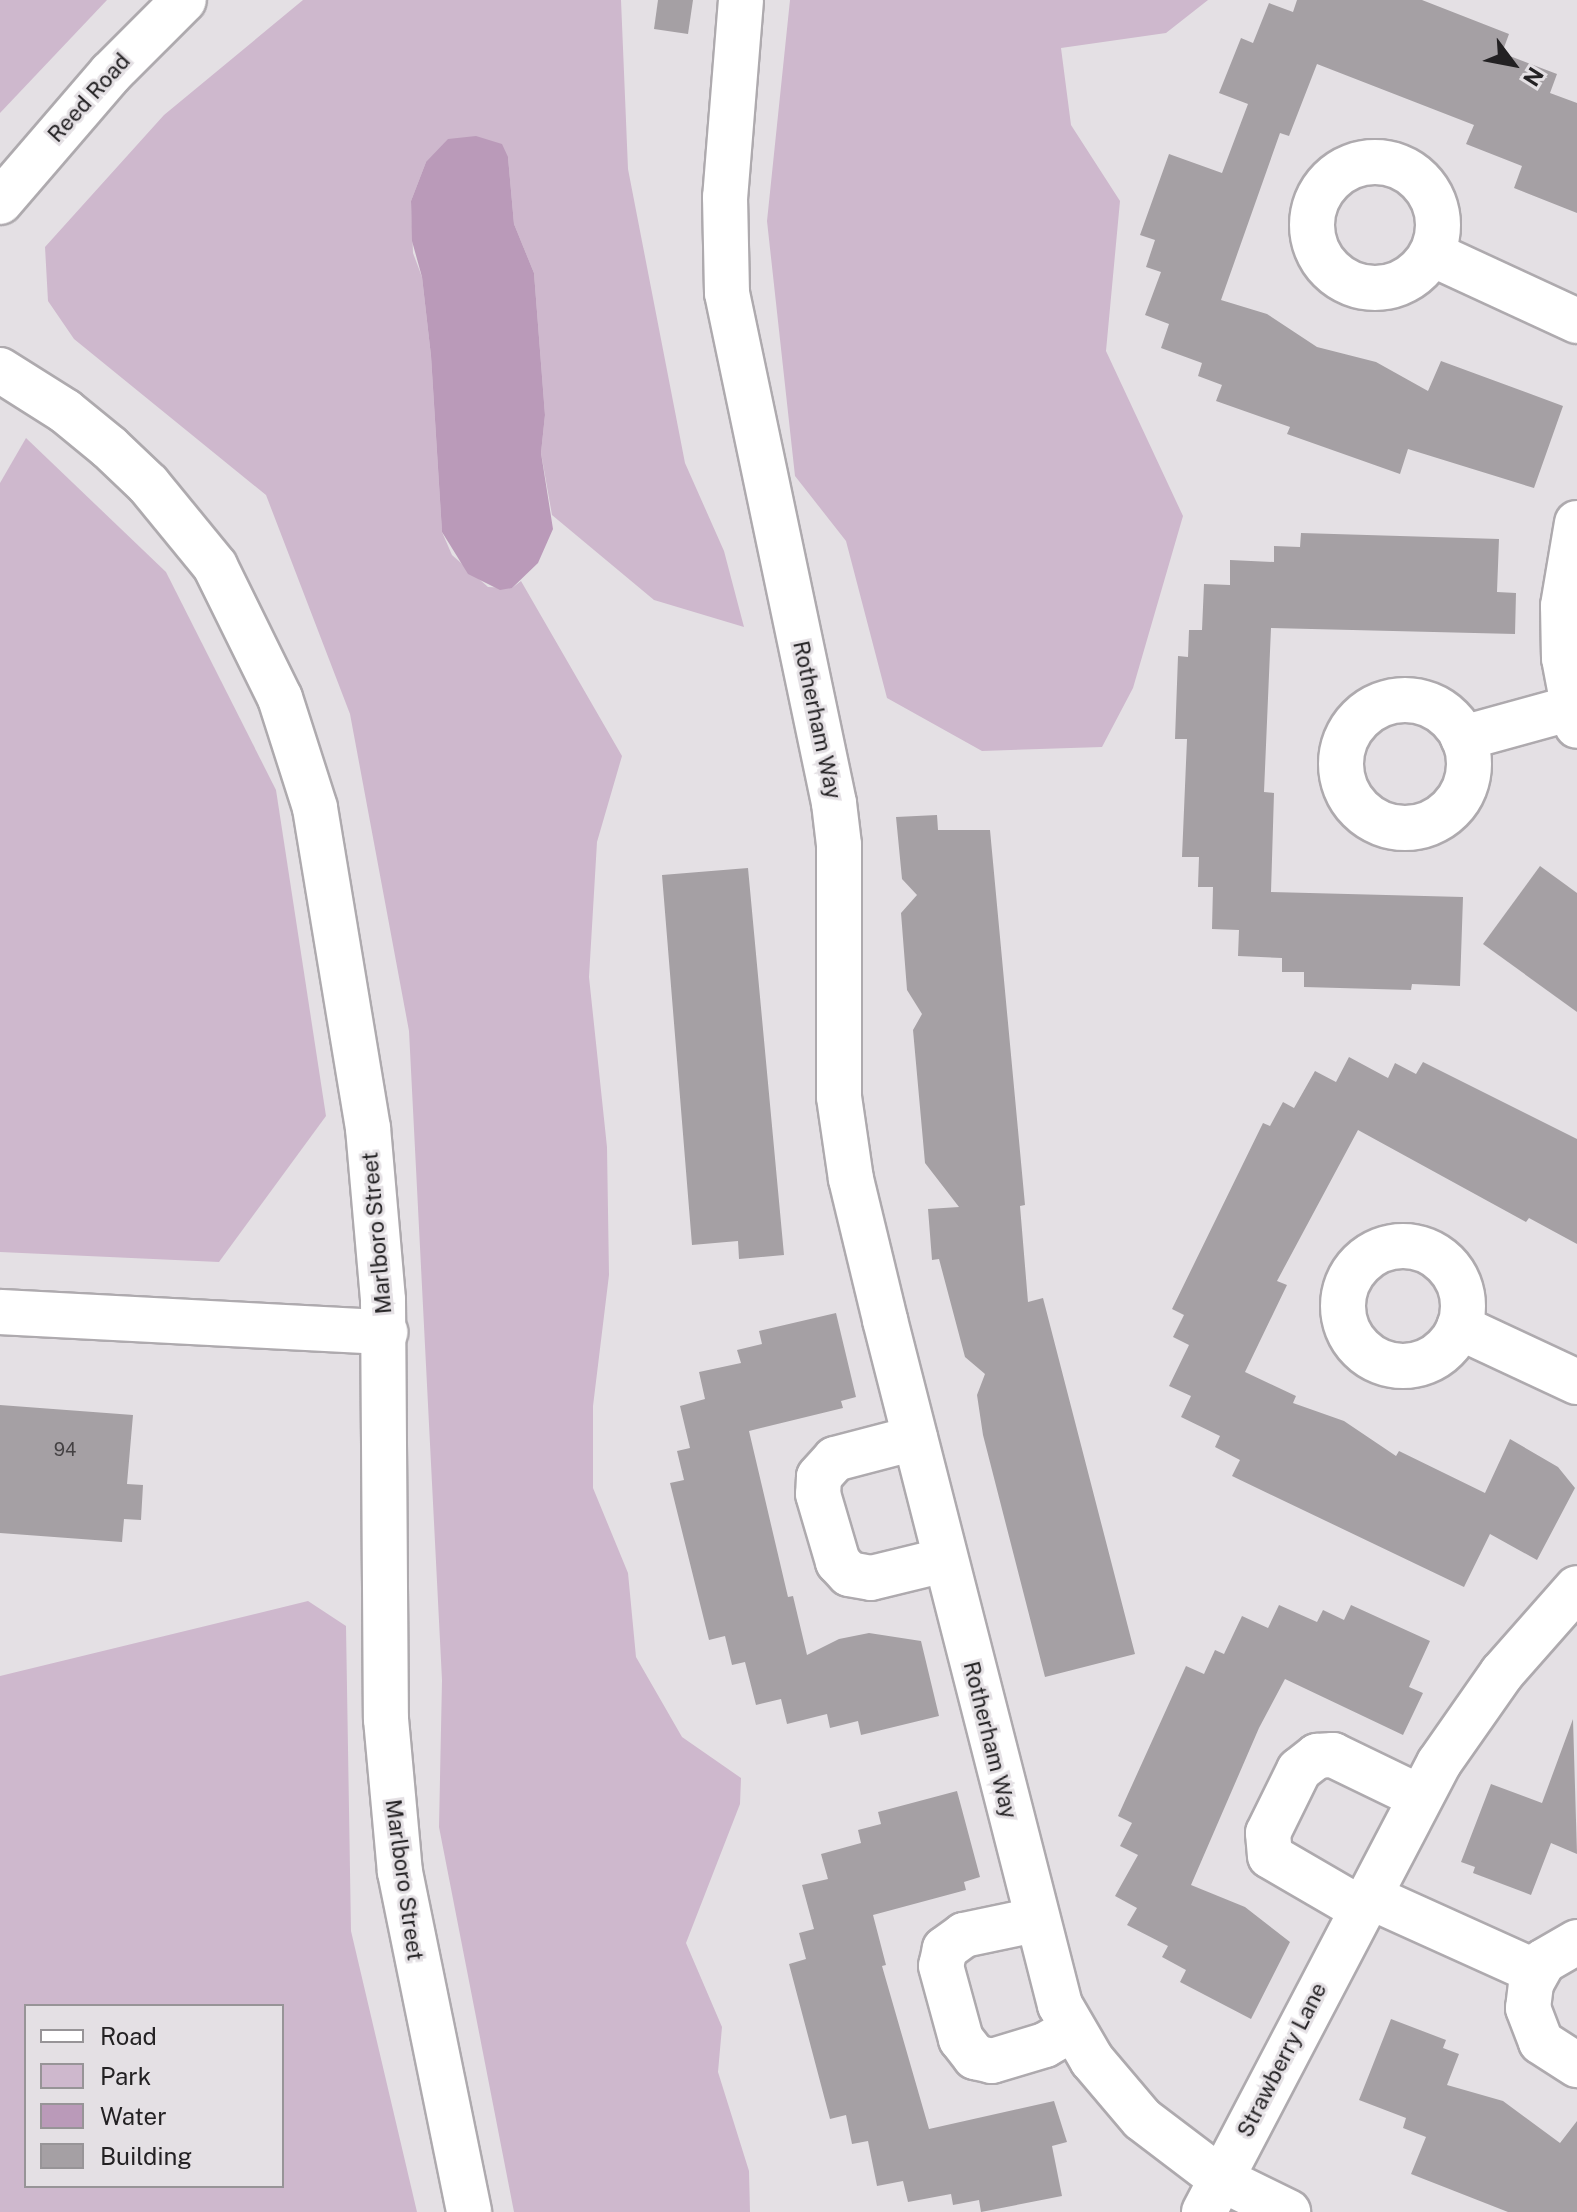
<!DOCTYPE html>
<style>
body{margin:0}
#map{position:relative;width:1577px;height:2212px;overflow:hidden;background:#e4e0e4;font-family:"Public Sans",sans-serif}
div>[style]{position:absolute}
.green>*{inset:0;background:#ceb8cd}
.water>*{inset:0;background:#ba9ab9}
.building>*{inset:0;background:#a5a0a4}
.roads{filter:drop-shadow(2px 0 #aeaaae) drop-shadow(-2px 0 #aeaaae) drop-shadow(0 2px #aeaaae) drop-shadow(0 -2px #aeaaae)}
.minor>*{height:44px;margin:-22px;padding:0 22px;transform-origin:22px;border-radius:22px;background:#fff}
.minor>.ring{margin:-22px;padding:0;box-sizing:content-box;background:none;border:44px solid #fff;border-radius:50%}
span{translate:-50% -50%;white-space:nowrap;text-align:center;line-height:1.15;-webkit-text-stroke:6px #e4e0e4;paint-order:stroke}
.number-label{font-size:18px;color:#444143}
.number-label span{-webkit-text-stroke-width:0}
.street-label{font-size:22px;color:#232123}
.legend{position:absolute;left:24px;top:2004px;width:260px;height:184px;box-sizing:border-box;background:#e4e0e4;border:2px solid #979497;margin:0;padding:10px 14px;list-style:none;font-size:24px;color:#232123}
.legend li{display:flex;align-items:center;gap:16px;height:40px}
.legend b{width:40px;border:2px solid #979497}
.north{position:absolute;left:1473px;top:24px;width:80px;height:80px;-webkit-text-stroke:6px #e4e0e4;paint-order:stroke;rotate:122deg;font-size:22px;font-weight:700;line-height:32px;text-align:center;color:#232123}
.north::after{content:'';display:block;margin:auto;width:28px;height:36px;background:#232123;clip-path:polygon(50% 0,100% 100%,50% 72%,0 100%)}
</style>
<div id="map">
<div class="green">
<div style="clip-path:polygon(0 0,107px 0,0 113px)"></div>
<div style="clip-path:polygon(303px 0,621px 0,628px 169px,685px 463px,724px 551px,744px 627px,654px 600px,552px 515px,541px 453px,545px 415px,534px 273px,514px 224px,508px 157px,426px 162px,411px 201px,413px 253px,422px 277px,431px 356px,442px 532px,452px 555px,488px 587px,512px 588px,521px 581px,622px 756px,597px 842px,589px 977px,607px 1147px,609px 1275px,593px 1406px,593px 1488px,628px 1573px,636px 1657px,682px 1737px,741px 1778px,740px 1804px,686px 1943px,722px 2027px,718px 2072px,749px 2171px,750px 2212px,514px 2212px,439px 1827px,442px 1680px,409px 1031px,350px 714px,266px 495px,74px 339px,48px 301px,45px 247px,164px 115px)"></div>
<div style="clip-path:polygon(790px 0,1208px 0,1166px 33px,1061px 48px,1071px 125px,1120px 201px,1106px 351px,1183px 516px,1133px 688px,1102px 747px,982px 751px,887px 698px,846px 541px,795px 476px,767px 221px)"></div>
<div style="clip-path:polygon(26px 438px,166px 572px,276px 790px,326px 1116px,219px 1262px,0 1252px,0 483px)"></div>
<div style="clip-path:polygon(evenodd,308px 1601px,346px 1626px,351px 1931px,417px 2212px,0 2212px,0 1676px,308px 1601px,26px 2006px,282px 2006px,282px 2186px,26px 2186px,26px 2006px)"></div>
</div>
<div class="water">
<div style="clip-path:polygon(476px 136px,502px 144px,508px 157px,514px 224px,534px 273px,545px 415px,541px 453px,553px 529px,538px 563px,512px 588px,500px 590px,468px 574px,442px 532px,431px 356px,422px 277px,412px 241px,411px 201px,426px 162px,448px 139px)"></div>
</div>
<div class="building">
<div style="clip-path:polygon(658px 0,693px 0,688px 34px,654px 29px)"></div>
<div style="clip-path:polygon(1297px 0,1422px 0,1509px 34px,1502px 53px,1557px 74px,1550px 93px,1577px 103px,1577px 213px,1514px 188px,1522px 166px,1466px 144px,1474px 125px,1317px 64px,1289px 136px,1280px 133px,1221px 300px,1267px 314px,1317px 347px,1376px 362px,1428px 391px,1441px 361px,1563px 406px,1534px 488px,1408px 449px,1400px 474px,1287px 434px,1290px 427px,1216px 401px,1222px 385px,1198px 376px,1202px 363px,1161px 348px,1169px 324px,1145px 315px,1161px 272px,1146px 267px,1155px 240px,1140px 235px,1169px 154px,1222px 173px,1248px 104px,1219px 93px,1241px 38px,1253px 43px,1269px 3px,1293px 12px)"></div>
<div style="clip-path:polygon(1301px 533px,1499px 539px,1497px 592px,1516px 593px,1515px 634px,1271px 628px,1264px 792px,1274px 793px,1271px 892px,1463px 897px,1460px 986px,1412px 984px,1411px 990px,1304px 987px,1304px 972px,1282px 972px,1282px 958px,1238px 956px,1239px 930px,1212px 929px,1213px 887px,1198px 887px,1199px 857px,1182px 857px,1187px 739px,1175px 739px,1178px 656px,1188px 657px,1189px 630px,1202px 630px,1204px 584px,1230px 585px,1230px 560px,1274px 562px,1274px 546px,1300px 547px)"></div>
<div style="clip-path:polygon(937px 815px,938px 830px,990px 830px,1025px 1205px,1020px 1206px,1028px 1302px,1043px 1298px,1135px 1654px,1045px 1677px,983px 1435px,977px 1395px,985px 1374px,965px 1357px,939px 1259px,932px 1260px,928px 1209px,959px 1207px,925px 1163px,913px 1030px,922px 1014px,907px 990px,901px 913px,917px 895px,902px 879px,896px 817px)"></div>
<div style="clip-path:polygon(1540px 866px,1577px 893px,1577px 1012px,1483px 944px)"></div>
<div style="clip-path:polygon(748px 868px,784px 1255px,739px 1259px,738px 1241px,692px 1245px,662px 875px)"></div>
<div style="clip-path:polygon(1349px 1057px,1388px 1078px,1395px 1063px,1416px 1074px,1423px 1062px,1577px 1139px,1577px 1244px,1529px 1218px,1526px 1222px,1358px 1130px,1277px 1281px,1287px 1285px,1245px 1372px,1296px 1396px,1293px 1403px,1344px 1421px,1396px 1456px,1399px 1451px,1485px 1493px,1510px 1439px,1558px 1467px,1575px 1488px,1537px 1560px,1490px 1534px,1464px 1587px,1232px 1476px,1240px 1460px,1215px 1447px,1220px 1436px,1181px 1417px,1191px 1396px,1169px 1386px,1189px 1345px,1173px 1337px,1184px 1315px,1172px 1309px,1263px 1123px,1270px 1126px,1283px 1102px,1294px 1108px,1315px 1071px,1336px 1082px)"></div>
<div style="clip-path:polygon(836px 1313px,856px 1397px,841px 1401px,843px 1408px,749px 1431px,788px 1597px,793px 1596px,807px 1655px,839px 1639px,869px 1633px,921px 1641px,939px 1716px,861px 1735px,858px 1721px,830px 1728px,827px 1714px,787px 1724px,781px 1699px,756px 1705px,745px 1662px,732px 1665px,725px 1636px,709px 1640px,670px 1483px,684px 1480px,677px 1451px,690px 1448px,680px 1406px,705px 1399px,699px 1372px,741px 1363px,737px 1350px,762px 1344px,759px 1331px)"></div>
<div style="clip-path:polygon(0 1405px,133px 1415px,127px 1484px,143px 1485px,141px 1520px,124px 1519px,122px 1542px,0 1533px)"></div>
<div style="clip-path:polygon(1279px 1605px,1317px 1622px,1323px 1610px,1344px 1620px,1351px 1605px,1430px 1641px,1409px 1687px,1423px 1693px,1403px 1735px,1285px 1679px,1259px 1728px,1191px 1885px,1245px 1907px,1290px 1942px,1251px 2019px,1180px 1982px,1186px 1970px,1162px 1957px,1168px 1946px,1127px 1925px,1137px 1908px,1115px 1896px,1138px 1855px,1120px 1846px,1132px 1823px,1118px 1816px,1186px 1666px,1204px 1674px,1215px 1650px,1224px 1654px,1242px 1616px,1268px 1628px)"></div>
<div style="clip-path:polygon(1573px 1719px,1577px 1854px,1551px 1843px,1531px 1895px,1473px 1873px,1475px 1867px,1461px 1862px,1491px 1784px,1542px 1803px)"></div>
<div style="clip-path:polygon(957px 1791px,980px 1877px,964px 1882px,966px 1890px,873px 1915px,886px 1965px,882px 1966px,929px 2129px,1054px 2101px,1067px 2142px,1052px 2146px,1062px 2196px,981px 2212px,979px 2200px,953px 2205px,951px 2194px,908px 2202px,903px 2181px,877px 2186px,868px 2141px,852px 2144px,846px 2115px,830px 2119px,789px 1964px,806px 1959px,799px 1933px,814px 1929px,802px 1885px,828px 1879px,821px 1854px,861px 1843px,858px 1830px,881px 1824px,878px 1812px)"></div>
<div style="clip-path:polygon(1391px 2019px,1446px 2040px,1443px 2048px,1459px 2054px,1447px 2085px,1503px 2101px,1560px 2143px,1577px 2121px,1577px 2212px,1508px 2212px,1411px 2174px,1426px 2137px,1403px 2128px,1406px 2118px,1359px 2100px)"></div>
</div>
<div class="roads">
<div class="minor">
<div style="left:741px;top:0;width:198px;rotate:94.6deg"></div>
<div style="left:725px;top:197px;width:96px;rotate:88.8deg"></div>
<div style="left:727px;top:293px;width:521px;rotate:78.15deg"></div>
<div style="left:834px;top:803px;width:42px;rotate:83.2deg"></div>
<div style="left:839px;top:845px;width:252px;rotate:90deg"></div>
<div style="left:839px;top:1097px;width:83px;rotate:81.7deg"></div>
<div style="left:851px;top:1179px;width:145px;rotate:76.4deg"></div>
<div style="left:885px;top:1320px;width:707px;rotate:75.67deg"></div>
<div style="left:1060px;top:2005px;width:64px;rotate:59.8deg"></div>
<div style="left:1092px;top:2060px;width:77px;rotate:49.7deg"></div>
<div style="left:1142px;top:2119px;width:99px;rotate:37.2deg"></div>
<div style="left:1221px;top:2179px;width:75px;rotate:26.2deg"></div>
<div class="ring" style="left:1312px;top:162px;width:82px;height:82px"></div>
<div style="left:0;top:202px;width:170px;rotate:-49.3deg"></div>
<div style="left:111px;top:73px;width:103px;rotate:-45deg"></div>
<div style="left:1432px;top:254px;width:160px;rotate:24.8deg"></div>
<div style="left:0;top:370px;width:77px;rotate:32.2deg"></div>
<div style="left:65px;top:411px;width:57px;rotate:39.3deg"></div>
<div style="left:109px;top:447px;width:54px;rotate:43.5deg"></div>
<div style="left:148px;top:484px;width:106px;rotate:50.7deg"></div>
<div style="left:215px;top:566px;width:147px;rotate:63.8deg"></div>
<div style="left:280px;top:698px;width:115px;rotate:72.3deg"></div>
<div style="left:315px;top:808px;width:324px;rotate:80.6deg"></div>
<div style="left:368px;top:1128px;width:173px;rotate:85deg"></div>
<div style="left:383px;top:1300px;width:419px;rotate:89.6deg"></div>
<div style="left:386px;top:1719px;width:154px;rotate:84.8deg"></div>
<div style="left:400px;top:1872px;width:347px;rotate:78.5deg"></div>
<div style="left:1577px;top:523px;width:84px;rotate:99.6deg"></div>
<div style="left:1563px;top:606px;width:52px;rotate:88.9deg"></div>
<div style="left:1564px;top:658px;width:69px;rotate:79.2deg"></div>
<div class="ring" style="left:1341px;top:700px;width:84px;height:84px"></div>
<div style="left:1463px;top:738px;width:113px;rotate:-15.4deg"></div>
<div class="ring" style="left:1343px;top:1246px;width:76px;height:76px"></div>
<div style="left:0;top:1312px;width:386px;rotate:3deg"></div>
<div style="left:1459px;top:1327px;width:130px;rotate:25deg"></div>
<div style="left:915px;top:1438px;width:83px;rotate:165.3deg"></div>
<div style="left:835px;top:1459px;width:24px;rotate:132deg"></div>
<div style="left:819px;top:1477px;width:17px;rotate:93deg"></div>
<div style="left:818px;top:1494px;width:71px;rotate:73.6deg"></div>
<div style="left:838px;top:1562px;width:16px;rotate:47deg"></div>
<div style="left:849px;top:1574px;width:22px;rotate:10deg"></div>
<div style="left:871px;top:1578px;width:76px;rotate:-13.7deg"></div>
<div style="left:1368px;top:1896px;width:184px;rotate:24.3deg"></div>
<div style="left:1361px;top:1909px;width:105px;rotate:-149.8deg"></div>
<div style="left:1270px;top:1856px;width:23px;rotate:-95deg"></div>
<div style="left:1268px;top:1833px;width:70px;rotate:-63.8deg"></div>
<div style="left:1299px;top:1770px;width:23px;rotate:-38deg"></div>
<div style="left:1317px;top:1756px;width:16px;rotate:-4deg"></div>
<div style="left:1333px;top:1755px;width:97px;rotate:25.8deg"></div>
<div style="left:1035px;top:1920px;width:73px;rotate:168.1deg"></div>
<div style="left:964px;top:1935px;width:24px;rotate:144deg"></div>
<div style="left:945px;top:1949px;width:17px;rotate:103deg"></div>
<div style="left:941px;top:1966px;width:76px;rotate:74.7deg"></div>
<div style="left:961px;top:2039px;width:23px;rotate:52deg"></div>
<div style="left:975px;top:2057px;width:17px;rotate:13deg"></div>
<div style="left:992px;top:2061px;width:55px;rotate:-16.8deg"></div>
<div style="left:1045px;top:2045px;width:32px;rotate:-30deg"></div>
<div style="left:1577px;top:1942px;width:39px;rotate:150deg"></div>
<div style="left:1543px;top:1962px;width:25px;rotate:119deg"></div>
<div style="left:1531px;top:1984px;width:24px;rotate:97deg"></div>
<div style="left:1528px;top:2008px;width:36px;rotate:69deg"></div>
<div style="left:1541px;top:2042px;width:43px;rotate:32.6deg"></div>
<div style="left:1204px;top:2212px;width:507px;rotate:-62.37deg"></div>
<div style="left:1439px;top:1763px;width:110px;rotate:-55deg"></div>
<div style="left:1502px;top:1673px;width:113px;rotate:-48.6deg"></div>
</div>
</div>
<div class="number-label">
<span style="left:65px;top:1450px">94</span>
</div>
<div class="street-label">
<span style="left:89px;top:98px;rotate:-48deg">Reed Road</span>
<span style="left:817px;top:720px;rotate:78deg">Rotherham Way</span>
<span style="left:377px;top:1233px;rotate:-95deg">Marlboro Street</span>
<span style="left:990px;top:1740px;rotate:76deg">Rotherham Way</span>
<span style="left:404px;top:1880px;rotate:82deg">Marlboro Street</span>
<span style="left:1282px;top:2060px;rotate:-63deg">Strawberry Lane</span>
</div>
<ul class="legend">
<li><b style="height:10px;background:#fff"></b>Road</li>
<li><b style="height:22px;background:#ceb8cd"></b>Park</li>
<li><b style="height:22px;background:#ba9ab9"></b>Water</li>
<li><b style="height:22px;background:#a5a0a4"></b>Building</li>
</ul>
<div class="north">N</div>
</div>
